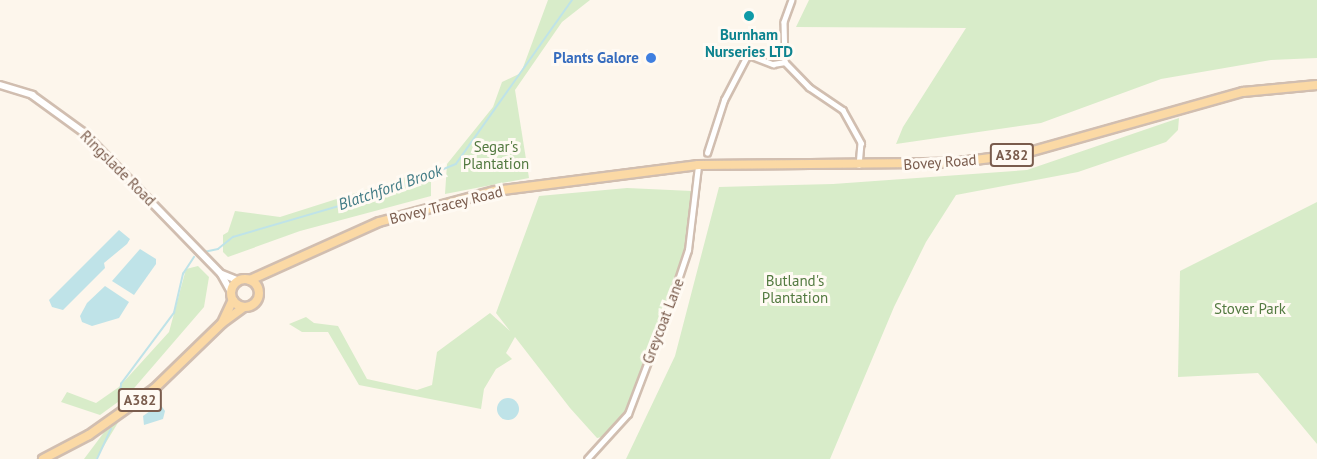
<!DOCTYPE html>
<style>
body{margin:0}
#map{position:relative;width:1317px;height:459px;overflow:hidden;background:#fdf6ec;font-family:"PT Sans",sans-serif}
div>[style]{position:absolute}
.green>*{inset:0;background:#d8ecc9}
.water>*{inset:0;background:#bfe3e8}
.round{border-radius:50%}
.stream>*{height:1.5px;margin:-0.75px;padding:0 0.75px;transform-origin:0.75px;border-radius:0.75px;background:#bfe3e8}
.roads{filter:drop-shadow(2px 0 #d1beb0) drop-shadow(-2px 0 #d1beb0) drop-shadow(0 2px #d1beb0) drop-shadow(0 -2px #d1beb0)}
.minor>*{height:4.5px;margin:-2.25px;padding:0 2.25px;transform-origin:2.25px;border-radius:2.25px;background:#fff}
.tertiary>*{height:6px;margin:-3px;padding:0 3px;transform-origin:3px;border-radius:3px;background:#fff}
.primary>*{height:8px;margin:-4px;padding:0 4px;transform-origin:4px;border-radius:4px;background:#fbd9a5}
.primary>.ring{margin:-4px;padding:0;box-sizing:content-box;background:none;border:8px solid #fbd9a5;border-radius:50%}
.dots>*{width:16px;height:16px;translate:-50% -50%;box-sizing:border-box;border:3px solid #fffaf3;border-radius:50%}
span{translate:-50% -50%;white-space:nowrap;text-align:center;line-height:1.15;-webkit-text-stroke:6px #fffaf3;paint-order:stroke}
.shield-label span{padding:2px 4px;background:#fffaf3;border:2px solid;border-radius:4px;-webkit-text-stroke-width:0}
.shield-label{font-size:14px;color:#7a5c4d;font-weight:700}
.culture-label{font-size:15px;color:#0d838f;font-weight:700}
.shop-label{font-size:15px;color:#366cbe;font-weight:700}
.right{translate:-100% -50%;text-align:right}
.park-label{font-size:15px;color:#537a41}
.street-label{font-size:15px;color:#7a5c4d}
.water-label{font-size:16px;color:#437c86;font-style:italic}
</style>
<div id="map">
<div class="green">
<div style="clip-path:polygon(548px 0,590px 0,562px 22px,515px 90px,529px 178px,445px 194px,447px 164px,493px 107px,502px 82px,521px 73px)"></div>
<div style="clip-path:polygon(809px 0,1317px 0,1317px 58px,1271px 60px,1161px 79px,1041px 123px,896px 144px,903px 127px,966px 28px,796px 27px)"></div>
<div style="clip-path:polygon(1179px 118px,1178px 130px,1166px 142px,1078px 172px,956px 195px,926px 242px,894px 307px,830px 459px,626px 459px,675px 356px,719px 187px,833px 184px,1027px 170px)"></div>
<div style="clip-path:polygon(431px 169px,431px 196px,300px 231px,228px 257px,223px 252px,223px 235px,228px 232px,235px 211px,280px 217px)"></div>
<div style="clip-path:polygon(627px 188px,692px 191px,690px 223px,679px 275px,630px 400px,625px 412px,602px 437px,597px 438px,570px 408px,515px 337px,506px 353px,512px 359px,496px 369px,484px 389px,481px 409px,359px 385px,328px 332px,302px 332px,289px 324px,306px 317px,314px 323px,338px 326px,367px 379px,417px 390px,432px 385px,437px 352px,490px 313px,510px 331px,496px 313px,539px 196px)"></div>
<div style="clip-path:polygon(1317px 202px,1317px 444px,1258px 373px,1178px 377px,1180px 271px)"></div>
<div style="clip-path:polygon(198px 266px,209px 277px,204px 307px,129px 394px,100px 415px,61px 402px,67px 392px,96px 403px,119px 387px,169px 332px,186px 269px)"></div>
<div style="clip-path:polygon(119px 421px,96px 459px,84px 459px,105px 431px)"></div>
</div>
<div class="water">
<div style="clip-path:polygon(119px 230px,130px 239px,127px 244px,104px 263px,105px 268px,63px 310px,52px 307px,49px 300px)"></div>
<div style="clip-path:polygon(140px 249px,156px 259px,156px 264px,134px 295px,112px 281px)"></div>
<div style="clip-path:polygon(105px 286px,129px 302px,119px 318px,92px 326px,82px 322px,80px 316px,87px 303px)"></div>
<div class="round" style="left:497px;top:398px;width:22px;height:22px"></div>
<div style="clip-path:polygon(160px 404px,165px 411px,163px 419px,144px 425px,143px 416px)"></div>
</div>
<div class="stream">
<div style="left:204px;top:252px;width:14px;rotate:-12deg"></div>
<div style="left:218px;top:249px;width:19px;rotate:-39deg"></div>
<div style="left:233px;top:237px;width:160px;rotate:-16.3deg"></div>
<div style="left:387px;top:192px;width:74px;rotate:-22.1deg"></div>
<div style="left:456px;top:164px;width:201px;rotate:-54.7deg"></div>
<div style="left:119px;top:404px;width:20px;rotate:-84deg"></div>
<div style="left:121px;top:384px;width:89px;rotate:-53.3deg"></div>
<div style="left:174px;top:313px;width:40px;rotate:-77deg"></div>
<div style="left:183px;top:274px;width:20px;rotate:-57deg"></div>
<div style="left:97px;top:459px;width:33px;rotate:-65deg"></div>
</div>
<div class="roads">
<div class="minor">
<div style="left:792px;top:0;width:23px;rotate:110deg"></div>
<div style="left:784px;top:22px;width:40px;rotate:88.6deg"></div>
<div style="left:785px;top:62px;width:35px;rotate:46deg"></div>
<div style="left:809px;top:87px;width:41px;rotate:34.1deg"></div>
<div style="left:843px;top:110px;width:38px;rotate:61deg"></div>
<div style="left:861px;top:143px;width:22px;rotate:95deg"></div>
<div style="left:707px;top:153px;width:56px;rotate:-72.2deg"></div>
<div style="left:724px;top:100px;width:47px;rotate:-62.4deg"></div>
<div style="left:746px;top:58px;width:4px;rotate:-45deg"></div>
<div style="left:749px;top:55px;width:26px;rotate:21deg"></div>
<div style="left:773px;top:64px;width:12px;rotate:-9deg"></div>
<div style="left:587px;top:459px;width:61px;rotate:-47.7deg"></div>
<div style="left:628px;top:414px;width:121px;rotate:-69.2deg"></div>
<div style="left:671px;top:301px;width:54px;rotate:-71.6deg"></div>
<div style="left:688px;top:250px;width:85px;rotate:-83.2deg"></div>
</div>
<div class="tertiary">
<div style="left:0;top:85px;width:34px;rotate:17deg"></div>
<div style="left:32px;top:95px;width:63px;rotate:36deg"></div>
<div style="left:83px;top:132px;width:198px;rotate:45.8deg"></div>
<div style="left:221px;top:274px;width:21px;rotate:61deg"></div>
<div style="left:222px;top:274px;width:18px;rotate:22deg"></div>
</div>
<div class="primary">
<div class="ring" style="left:231px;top:279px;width:20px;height:20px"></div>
<div style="left:250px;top:280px;width:141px;rotate:-24.2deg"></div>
<div style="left:379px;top:222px;width:120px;rotate:-15deg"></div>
<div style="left:495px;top:191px;width:205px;rotate:-7.3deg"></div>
<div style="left:698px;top:165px;width:253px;rotate:-0.5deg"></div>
<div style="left:951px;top:163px;width:72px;rotate:-7.2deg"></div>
<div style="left:1022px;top:154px;width:230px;rotate:-15.7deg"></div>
<div style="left:1243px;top:92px;width:74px;rotate:-5.4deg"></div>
<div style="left:223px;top:321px;width:23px;rotate:-65deg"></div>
<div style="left:43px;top:459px;width:52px;rotate:-27.6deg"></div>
<div style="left:89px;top:435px;width:80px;rotate:-35.3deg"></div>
<div style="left:154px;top:389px;width:95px;rotate:-44.1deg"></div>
<div style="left:222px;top:323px;width:27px;rotate:-36deg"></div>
</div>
</div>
<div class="dots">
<div style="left:749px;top:16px;background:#0f9aa8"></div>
<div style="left:651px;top:58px;background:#3f7fe0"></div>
</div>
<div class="shield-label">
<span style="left:1012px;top:155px">A382</span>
<span style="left:140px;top:400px">A382</span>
</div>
<div class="culture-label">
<span style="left:749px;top:43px">Burnham<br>Nurseries LTD</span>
</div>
<div class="shop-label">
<span class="right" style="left:639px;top:58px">Plants Galore</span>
</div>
<div class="park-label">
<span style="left:496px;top:155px">Segar's<br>Plantation</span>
<span style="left:795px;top:289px">Butland's<br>Plantation</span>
<span style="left:1250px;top:309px">Stover Park</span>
</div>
<div class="street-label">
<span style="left:940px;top:162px;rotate:-4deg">Bovey Road</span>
<span style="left:118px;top:168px;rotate:45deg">Ringslade Road</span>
<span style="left:446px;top:205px;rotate:-14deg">Bovey Tracey Road</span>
<span style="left:663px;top:321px;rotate:-69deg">Greycoat Lane</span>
</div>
<div class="water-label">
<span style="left:390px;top:187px;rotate:-19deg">Blatchford Brook</span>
</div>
</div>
